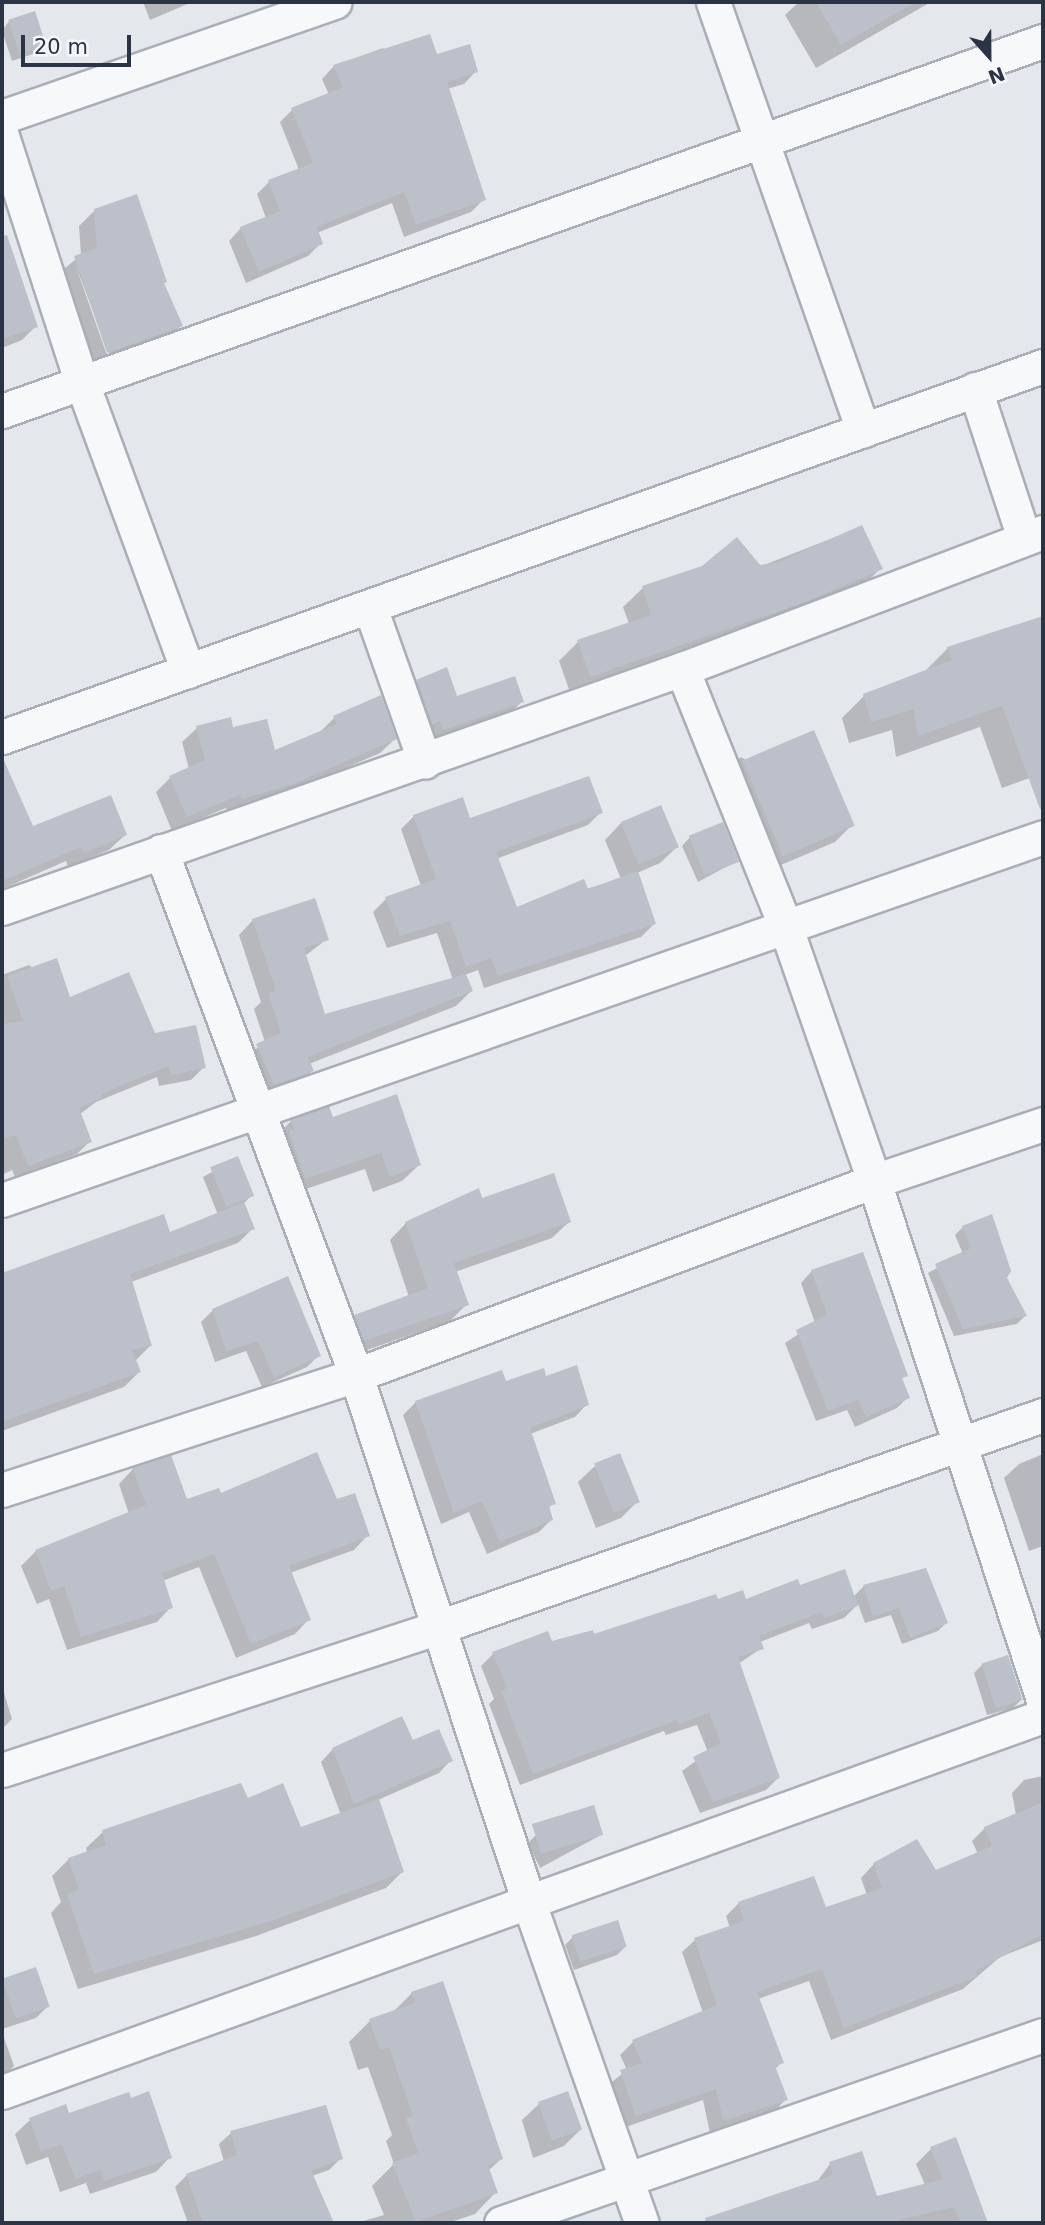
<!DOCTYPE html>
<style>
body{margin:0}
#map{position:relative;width:1045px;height:2225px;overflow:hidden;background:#e4e7ec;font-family:"DejaVu Sans",sans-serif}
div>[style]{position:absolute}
.shadow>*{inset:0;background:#0003}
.building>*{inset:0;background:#bbc0ca;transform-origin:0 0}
.roads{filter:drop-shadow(2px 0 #a9aeb7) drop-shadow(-2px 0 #a9aeb7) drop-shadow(0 2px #a9aeb7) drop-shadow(0 -2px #a9aeb7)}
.street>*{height:33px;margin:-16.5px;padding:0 16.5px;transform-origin:16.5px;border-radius:16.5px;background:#f7f8fa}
span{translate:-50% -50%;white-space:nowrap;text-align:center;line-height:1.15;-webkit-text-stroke:5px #f4f6f9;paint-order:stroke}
.frame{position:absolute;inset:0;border:4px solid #2b3445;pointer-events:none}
.north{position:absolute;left:954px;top:21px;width:70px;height:70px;-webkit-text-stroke:5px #f4f6f9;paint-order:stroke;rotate:159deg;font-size:19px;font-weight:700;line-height:28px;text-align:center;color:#2b3445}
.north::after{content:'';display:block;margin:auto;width:24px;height:32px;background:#2b3445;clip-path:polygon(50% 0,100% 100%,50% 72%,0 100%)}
.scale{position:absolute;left:21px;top:35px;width:110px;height:32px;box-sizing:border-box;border:4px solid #2b3445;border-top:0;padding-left:9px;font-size:21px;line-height:24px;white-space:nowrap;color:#2b3445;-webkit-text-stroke:5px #f4f6f9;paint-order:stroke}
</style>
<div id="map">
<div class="shadow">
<div style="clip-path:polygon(143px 2px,192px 2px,150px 20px)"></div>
<div style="clip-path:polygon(799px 2px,931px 2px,816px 68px,785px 15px)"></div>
<div style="clip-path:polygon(9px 21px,44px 45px,36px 53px,12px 61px,2px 31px)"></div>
<div style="clip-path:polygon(383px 48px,385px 53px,436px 56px,476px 71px,464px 84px,447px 89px,484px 199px,471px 212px,404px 237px,392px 203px,317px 233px,321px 243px,308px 256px,246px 283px,229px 241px,241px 228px,266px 218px,257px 194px,269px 182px,299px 170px,280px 122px,292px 110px,329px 95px,322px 79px,334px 66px)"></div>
<div style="clip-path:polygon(94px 211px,163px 284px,181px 326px,166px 341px,112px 360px,75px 264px,109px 361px,92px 367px,59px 273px,81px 255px,79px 226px)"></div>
<div style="clip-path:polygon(18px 273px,36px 326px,22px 340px,2px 348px,2px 278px)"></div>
<div style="clip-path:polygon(861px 527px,880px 569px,861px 588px,571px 695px,559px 661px,578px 642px,629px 624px,623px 607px,643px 588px,703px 568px,759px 567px)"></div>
<div style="clip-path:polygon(1043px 617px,1043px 773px,1002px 788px,980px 727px,896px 757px,892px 730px,849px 743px,842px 718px,864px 696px,926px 670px,948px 648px)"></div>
<div style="clip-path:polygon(417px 682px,455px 698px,522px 701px,506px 718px,427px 745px,401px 698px)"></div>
<div style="clip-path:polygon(334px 718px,395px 739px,380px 753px,277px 798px,227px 812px,226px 808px,172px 831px,156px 792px,170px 778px,189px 769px,182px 742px,197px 728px,232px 730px,274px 753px,320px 732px)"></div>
<div style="clip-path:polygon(741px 757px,851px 826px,835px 842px,762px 873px,724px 774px)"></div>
<div style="clip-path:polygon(19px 795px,32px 829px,125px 835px,109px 850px,68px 867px,66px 861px,2px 889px,2px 803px)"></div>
<div style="clip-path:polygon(601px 812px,588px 825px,496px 859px,516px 909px,621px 879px,605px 840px,621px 823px,677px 847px,660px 863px,637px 873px,654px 924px,641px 937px,484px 988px,478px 970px,465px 975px,471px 991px,456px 1006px,309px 1064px,312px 1071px,297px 1085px,260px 1098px,243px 1059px,265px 1042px,254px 1009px,261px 1002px,239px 935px,253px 920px,327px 939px,305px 956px,324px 1016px,453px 980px,437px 933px,387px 948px,373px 912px,386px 899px,421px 886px,401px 829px,414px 816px,469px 820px)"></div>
<div style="clip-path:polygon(690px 837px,737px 861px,698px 882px,682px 846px)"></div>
<div style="clip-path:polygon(29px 965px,69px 999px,154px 1035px,204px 1067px,191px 1080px,159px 1086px,157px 1077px,96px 1102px,80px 1114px,89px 1142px,77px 1154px,15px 1177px,12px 1170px,2px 1175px,2px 975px)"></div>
<div style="clip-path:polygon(332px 1119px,419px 1165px,402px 1181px,373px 1192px,365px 1169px,288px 1195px,275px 1138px,291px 1121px)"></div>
<div style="clip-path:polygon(237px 1158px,252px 1195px,244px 1203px,253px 1228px,238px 1243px,131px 1282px,150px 1346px,135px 1361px,139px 1372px,124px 1387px,2px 1431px,2px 1275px,162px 1216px,169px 1235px,218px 1215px,203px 1177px)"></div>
<div style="clip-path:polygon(481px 1200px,569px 1222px,552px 1238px,455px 1272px,467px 1304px,450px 1321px,347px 1357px,339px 1333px,355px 1317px,409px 1297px,390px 1240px,406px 1223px)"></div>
<div style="clip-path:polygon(963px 1227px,1005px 1278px,1025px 1316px,1017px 1324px,954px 1336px,928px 1273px,963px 1254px,955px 1235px)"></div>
<div style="clip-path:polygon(812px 1271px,908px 1397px,897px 1408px,855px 1427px,847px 1410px,816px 1421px,785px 1343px,815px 1323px,801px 1283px)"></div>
<div style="clip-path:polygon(213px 1310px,319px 1355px,307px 1367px,262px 1387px,246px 1351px,215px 1362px,201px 1322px)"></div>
<div style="clip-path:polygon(545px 1378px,587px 1404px,575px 1417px,530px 1434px,553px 1503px,548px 1509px,551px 1520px,539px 1532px,487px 1554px,469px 1512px,441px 1524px,403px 1415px,416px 1402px)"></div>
<div style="clip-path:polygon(1043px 1454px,1043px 1546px,1029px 1551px,1004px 1478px,1019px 1464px)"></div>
<div style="clip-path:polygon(595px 1466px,638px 1501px,621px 1518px,596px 1528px,578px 1482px)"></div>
<div style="clip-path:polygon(133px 1469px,186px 1502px,220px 1495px,336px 1501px,368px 1535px,354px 1550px,290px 1573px,309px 1619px,295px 1634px,236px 1658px,199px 1567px,162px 1581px,171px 1607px,157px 1622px,67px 1650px,49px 1599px,37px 1604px,21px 1566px,36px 1551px,129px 1514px,119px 1484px)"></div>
<div style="clip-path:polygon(925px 1570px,946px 1623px,938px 1631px,902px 1644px,891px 1615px,865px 1623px,858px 1604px,844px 1618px,812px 1629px,809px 1623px,760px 1642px,762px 1648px,738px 1664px,778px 1778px,766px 1790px,700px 1813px,682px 1771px,708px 1752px,697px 1725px,666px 1735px,664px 1731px,520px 1785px,489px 1704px,494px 1699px,481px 1666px,493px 1654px,593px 1637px,716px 1602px,745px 1601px,799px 1587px,853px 1597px,863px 1587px)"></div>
<div style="clip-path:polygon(1043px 1633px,1043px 1690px,1037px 1639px)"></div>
<div style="clip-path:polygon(982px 1665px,1021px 1700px,1013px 1708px,987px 1715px,974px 1673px)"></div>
<div style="clip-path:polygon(2px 1686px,12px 1719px,2px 1729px)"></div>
<div style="clip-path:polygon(412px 1742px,451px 1760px,439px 1773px,378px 1800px,402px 1872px,386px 1888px,253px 1937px,78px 1989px,51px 1913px,61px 1902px,52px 1876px,69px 1859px,87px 1853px,86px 1848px,103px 1832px,247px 1800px,300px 1829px,341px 1815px,321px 1762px,333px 1749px)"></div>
<div style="clip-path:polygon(1043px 1776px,1043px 1940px,1000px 1957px,963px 1989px,831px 2040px,809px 1981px,758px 1999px,782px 2062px,774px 2070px,786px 2099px,774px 2112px,710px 2133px,703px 2100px,623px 2128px,608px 2085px,627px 2070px,620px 2055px,633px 2042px,703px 2013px,682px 1952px,695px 1940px,730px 1928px,726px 1916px,739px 1903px,825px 1909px,867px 1895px,861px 1878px,874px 1864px,935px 1872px,978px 1854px,972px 1841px,985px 1828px,1016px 1815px,1012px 1793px,1024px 1780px)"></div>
<div style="clip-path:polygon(536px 1835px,601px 1835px,540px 1868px,528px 1843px)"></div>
<div style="clip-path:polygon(573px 1937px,625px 1947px,617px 1955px,574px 1970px,565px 1945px)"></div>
<div style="clip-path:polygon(35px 1969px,48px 2006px,36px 2018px,2px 2029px,2px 1980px)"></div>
<div style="clip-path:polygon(412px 1993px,501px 2159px,488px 2171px,496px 2192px,475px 2214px,448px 2223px,356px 2223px,384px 2215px,372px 2186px,394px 2164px,386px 2141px,392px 2135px,368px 2067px,358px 2070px,349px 2042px,370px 2021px,392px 2013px)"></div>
<div style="clip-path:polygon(2px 2032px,14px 2066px,2px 2078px)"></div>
<div style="clip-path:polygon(539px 2104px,580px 2130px,564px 2146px,533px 2158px,522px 2120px)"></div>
<div style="clip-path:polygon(68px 2115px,170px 2157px,156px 2172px,90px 2194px,86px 2183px,60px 2192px,48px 2157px,26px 2165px,15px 2134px,30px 2120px)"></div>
<div style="clip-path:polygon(231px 2133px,341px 2158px,329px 2170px,312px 2176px,331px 2220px,188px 2223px,175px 2187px,187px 2175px,224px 2162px,219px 2144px)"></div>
<div style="clip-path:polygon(955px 2139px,985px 2223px,738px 2223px,737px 2219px,816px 2183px,830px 2164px,876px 2198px,925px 2185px,916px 2164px,931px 2149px)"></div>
</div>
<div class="building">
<div style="clip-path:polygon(816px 2px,916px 2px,841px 45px)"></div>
<div style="left:35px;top:11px;width:36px;height:28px;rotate:72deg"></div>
<div style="clip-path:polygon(430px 34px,437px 54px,470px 44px,478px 72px,447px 82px,486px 200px,416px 225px,404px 192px,317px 227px,323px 244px,259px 272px,240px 227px,280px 211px,268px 180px,313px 163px,291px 108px,343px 87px,333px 65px)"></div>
<div style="clip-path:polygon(137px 194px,167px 282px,164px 283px,183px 326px,107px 353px,74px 256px,97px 248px,94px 209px)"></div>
<div style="clip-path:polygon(7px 235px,38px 327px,2px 339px,2px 236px)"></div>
<div style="clip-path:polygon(862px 525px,883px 569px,805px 602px,590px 677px,577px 640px,651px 615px,642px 586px,702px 566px,737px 537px,760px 565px,779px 562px)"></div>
<div style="clip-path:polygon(1043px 616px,1043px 808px,1040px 809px,1002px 706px,918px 736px,914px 709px,871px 722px,863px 694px,952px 660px,947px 647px)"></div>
<div style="clip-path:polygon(447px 667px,457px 696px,515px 676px,524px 702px,444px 730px,440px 721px,432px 724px,416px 680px)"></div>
<div style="clip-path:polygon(381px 695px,397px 739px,293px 784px,242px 799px,240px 795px,187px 817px,169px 776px,205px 760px,196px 726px,231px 717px,233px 727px,267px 719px,275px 750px,337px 724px,333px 716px)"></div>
<div style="left:814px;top:730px;width:104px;height:78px;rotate:67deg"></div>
<div style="clip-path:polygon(2px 756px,33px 826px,111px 795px,127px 835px,84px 853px,81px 847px,2px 881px)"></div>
<div style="clip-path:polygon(589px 776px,603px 813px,496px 852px,517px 907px,584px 879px,588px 889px,638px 871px,656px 924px,498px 976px,491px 958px,466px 967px,450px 921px,400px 936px,385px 897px,436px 879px,413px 815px,463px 797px,470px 818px)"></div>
<div style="left:661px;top:805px;width:46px;height:44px;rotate:67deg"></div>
<div style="left:723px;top:822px;width:43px;height:37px;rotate:68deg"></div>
<div style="clip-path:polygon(315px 898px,329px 940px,304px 948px,325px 1014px,466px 974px,473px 991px,308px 1057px,314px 1071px,274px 1085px,256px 1044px,281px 1033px,268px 993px,276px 991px,252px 919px)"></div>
<div style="clip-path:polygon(57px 958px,70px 997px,129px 972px,155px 1033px,196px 1025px,206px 1068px,171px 1075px,169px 1066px,101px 1094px,102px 1098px,79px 1108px,92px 1142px,28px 1166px,16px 1135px,2px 1139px,2px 1024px,23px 1021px,7px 976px)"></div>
<div style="clip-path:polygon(397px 1094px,421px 1165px,390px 1177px,381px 1153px,305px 1179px,289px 1131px,294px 1129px,290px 1120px,329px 1106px,333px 1117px)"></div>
<div style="left:238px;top:1156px;width:43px;height:30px;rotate:68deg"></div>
<div style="clip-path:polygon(554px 1173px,571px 1222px,454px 1263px,469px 1305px,364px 1341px,354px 1315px,428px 1288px,405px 1222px,479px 1188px,482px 1198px)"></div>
<div style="clip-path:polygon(244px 1202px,255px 1229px,130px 1274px,152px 1346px,132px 1350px,141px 1372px,2px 1422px,2px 1273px,164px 1214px,170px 1232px)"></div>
<div style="clip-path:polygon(992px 1214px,1011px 1271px,1007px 1278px,1027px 1316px,963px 1329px,935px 1264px,971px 1248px,962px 1226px)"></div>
<div style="clip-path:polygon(863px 1252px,908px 1376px,902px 1378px,910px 1398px,866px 1417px,858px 1400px,828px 1411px,796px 1330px,827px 1315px,811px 1270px)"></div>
<div style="clip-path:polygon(288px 1276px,321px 1356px,274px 1377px,258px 1341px,226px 1351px,212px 1309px)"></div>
<div style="clip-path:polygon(577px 1365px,589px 1405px,530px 1428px,556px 1504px,549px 1506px,553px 1520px,500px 1542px,482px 1501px,454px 1513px,415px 1401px,502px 1370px,506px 1381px,544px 1368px,546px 1376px)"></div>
<div style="clip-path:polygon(317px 1452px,337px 1499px,355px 1493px,370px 1536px,289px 1566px,311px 1620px,251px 1644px,214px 1554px,162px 1573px,173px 1608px,81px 1637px,64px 1586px,51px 1591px,35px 1550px,146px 1505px,132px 1468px,171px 1455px,187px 1499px,219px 1488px,221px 1493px)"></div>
<div style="left:620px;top:1453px;width:53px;height:28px;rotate:68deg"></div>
<div style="clip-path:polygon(926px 1568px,948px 1623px,910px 1638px,899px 1608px,873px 1617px,863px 1585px)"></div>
<div style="clip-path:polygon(845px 1569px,858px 1606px,824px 1618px,822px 1612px,759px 1636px,764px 1649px,738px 1657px,780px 1778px,713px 1802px,693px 1757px,721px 1743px,709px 1713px,679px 1724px,677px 1720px,533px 1774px,501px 1691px,507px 1688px,492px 1652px,548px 1631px,552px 1641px,593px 1630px,594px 1634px,716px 1594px,718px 1599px,743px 1590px,746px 1599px,798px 1579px,800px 1585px)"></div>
<div style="left:1008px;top:1655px;width:47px;height:28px;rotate:72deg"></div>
<div style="clip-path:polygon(402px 1716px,413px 1740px,439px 1729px,453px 1761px,354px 1804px,332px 1748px)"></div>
<div style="clip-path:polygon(241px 1783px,248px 1798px,283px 1783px,301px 1827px,379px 1799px,404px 1872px,271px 1921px,94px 1974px,67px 1894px,79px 1890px,68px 1858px,106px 1845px,102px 1830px)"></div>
<div style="clip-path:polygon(1043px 1802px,1043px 1934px,976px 1971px,978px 1976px,844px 2028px,822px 1969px,757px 1992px,784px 2063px,775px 2066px,788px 2100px,723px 2121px,716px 2089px,636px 2116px,620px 2070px,642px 2063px,632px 2040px,717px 2005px,694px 1938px,744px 1921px,738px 1902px,814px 1876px,826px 1907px,882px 1888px,873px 1863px,917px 1839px,936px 1870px,992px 1846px,984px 1827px)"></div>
<div style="left:594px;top:1805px;width:31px;height:65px;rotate:73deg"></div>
<div style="left:618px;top:1920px;width:28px;height:49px;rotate:72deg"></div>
<div style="left:36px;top:1967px;width:42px;height:36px;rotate:71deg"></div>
<div style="clip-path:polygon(443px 1981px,503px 2159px,488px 2165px,498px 2193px,416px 2222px,392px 2163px,418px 2153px,406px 2118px,413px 2116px,389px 2047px,380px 2050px,369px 2019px,415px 2003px,411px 1992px)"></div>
<div style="clip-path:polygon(149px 2091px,172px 2158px,104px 2181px,101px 2170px,75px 2179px,62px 2144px,41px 2151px,29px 2118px,66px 2104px,69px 2113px,129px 2092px,131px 2098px)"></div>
<div style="left:568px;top:2091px;width:41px;height:32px;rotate:70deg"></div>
<div style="clip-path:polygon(326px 2105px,343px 2159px,311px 2170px,334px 2223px,203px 2223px,186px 2174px,237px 2155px,230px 2131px)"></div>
<div style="clip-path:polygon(956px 2137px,988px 2223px,961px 2223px,954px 2207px,886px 2223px,706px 2223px,705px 2218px,833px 2175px,829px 2162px,862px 2151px,877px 2196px,943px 2179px,930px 2147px)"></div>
</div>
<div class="roads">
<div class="street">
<div style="left:713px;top:2px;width:454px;rotate:70.7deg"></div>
<div style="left:2px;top:117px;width:352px;rotate:-19.1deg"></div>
<div style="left:2px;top:136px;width:260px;rotate:72.1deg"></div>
<div style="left:82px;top:383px;width:307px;rotate:69.8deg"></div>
<div style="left:975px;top:389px;width:157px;rotate:71.8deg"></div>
<div style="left:2px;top:411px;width:1105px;rotate:-19.57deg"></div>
<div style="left:370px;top:607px;width:164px;rotate:70.5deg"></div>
<div style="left:682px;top:669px;width:279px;rotate:68.1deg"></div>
<div style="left:786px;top:928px;width:268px;rotate:70.8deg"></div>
<div style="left:874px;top:1181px;width:546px;rotate:71.96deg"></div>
<div style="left:2px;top:737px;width:1105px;rotate:-19.62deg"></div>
<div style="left:161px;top:851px;width:559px;rotate:69.59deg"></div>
<div style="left:356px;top:1375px;width:556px;rotate:71.86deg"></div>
<div style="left:529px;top:1903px;width:339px;rotate:70.6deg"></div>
<div style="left:2px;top:908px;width:721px;rotate:-19.37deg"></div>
<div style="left:682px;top:669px;width:386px;rotate:-20.8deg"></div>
<div style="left:2px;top:1200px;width:1102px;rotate:-19.22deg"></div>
<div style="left:2px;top:1490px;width:372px;rotate:-18deg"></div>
<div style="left:356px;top:1375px;width:553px;rotate:-20.53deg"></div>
<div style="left:874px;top:1181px;width:178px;rotate:-18.6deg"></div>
<div style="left:2px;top:1770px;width:460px;rotate:-18.1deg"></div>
<div style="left:439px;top:1627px;width:640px;rotate:-19.34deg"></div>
<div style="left:2px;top:2092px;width:1107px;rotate:-19.86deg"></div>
<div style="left:501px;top:2223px;width:574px;rotate:-19.13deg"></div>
</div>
</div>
<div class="frame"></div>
<div class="north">N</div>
<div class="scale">20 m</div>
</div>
